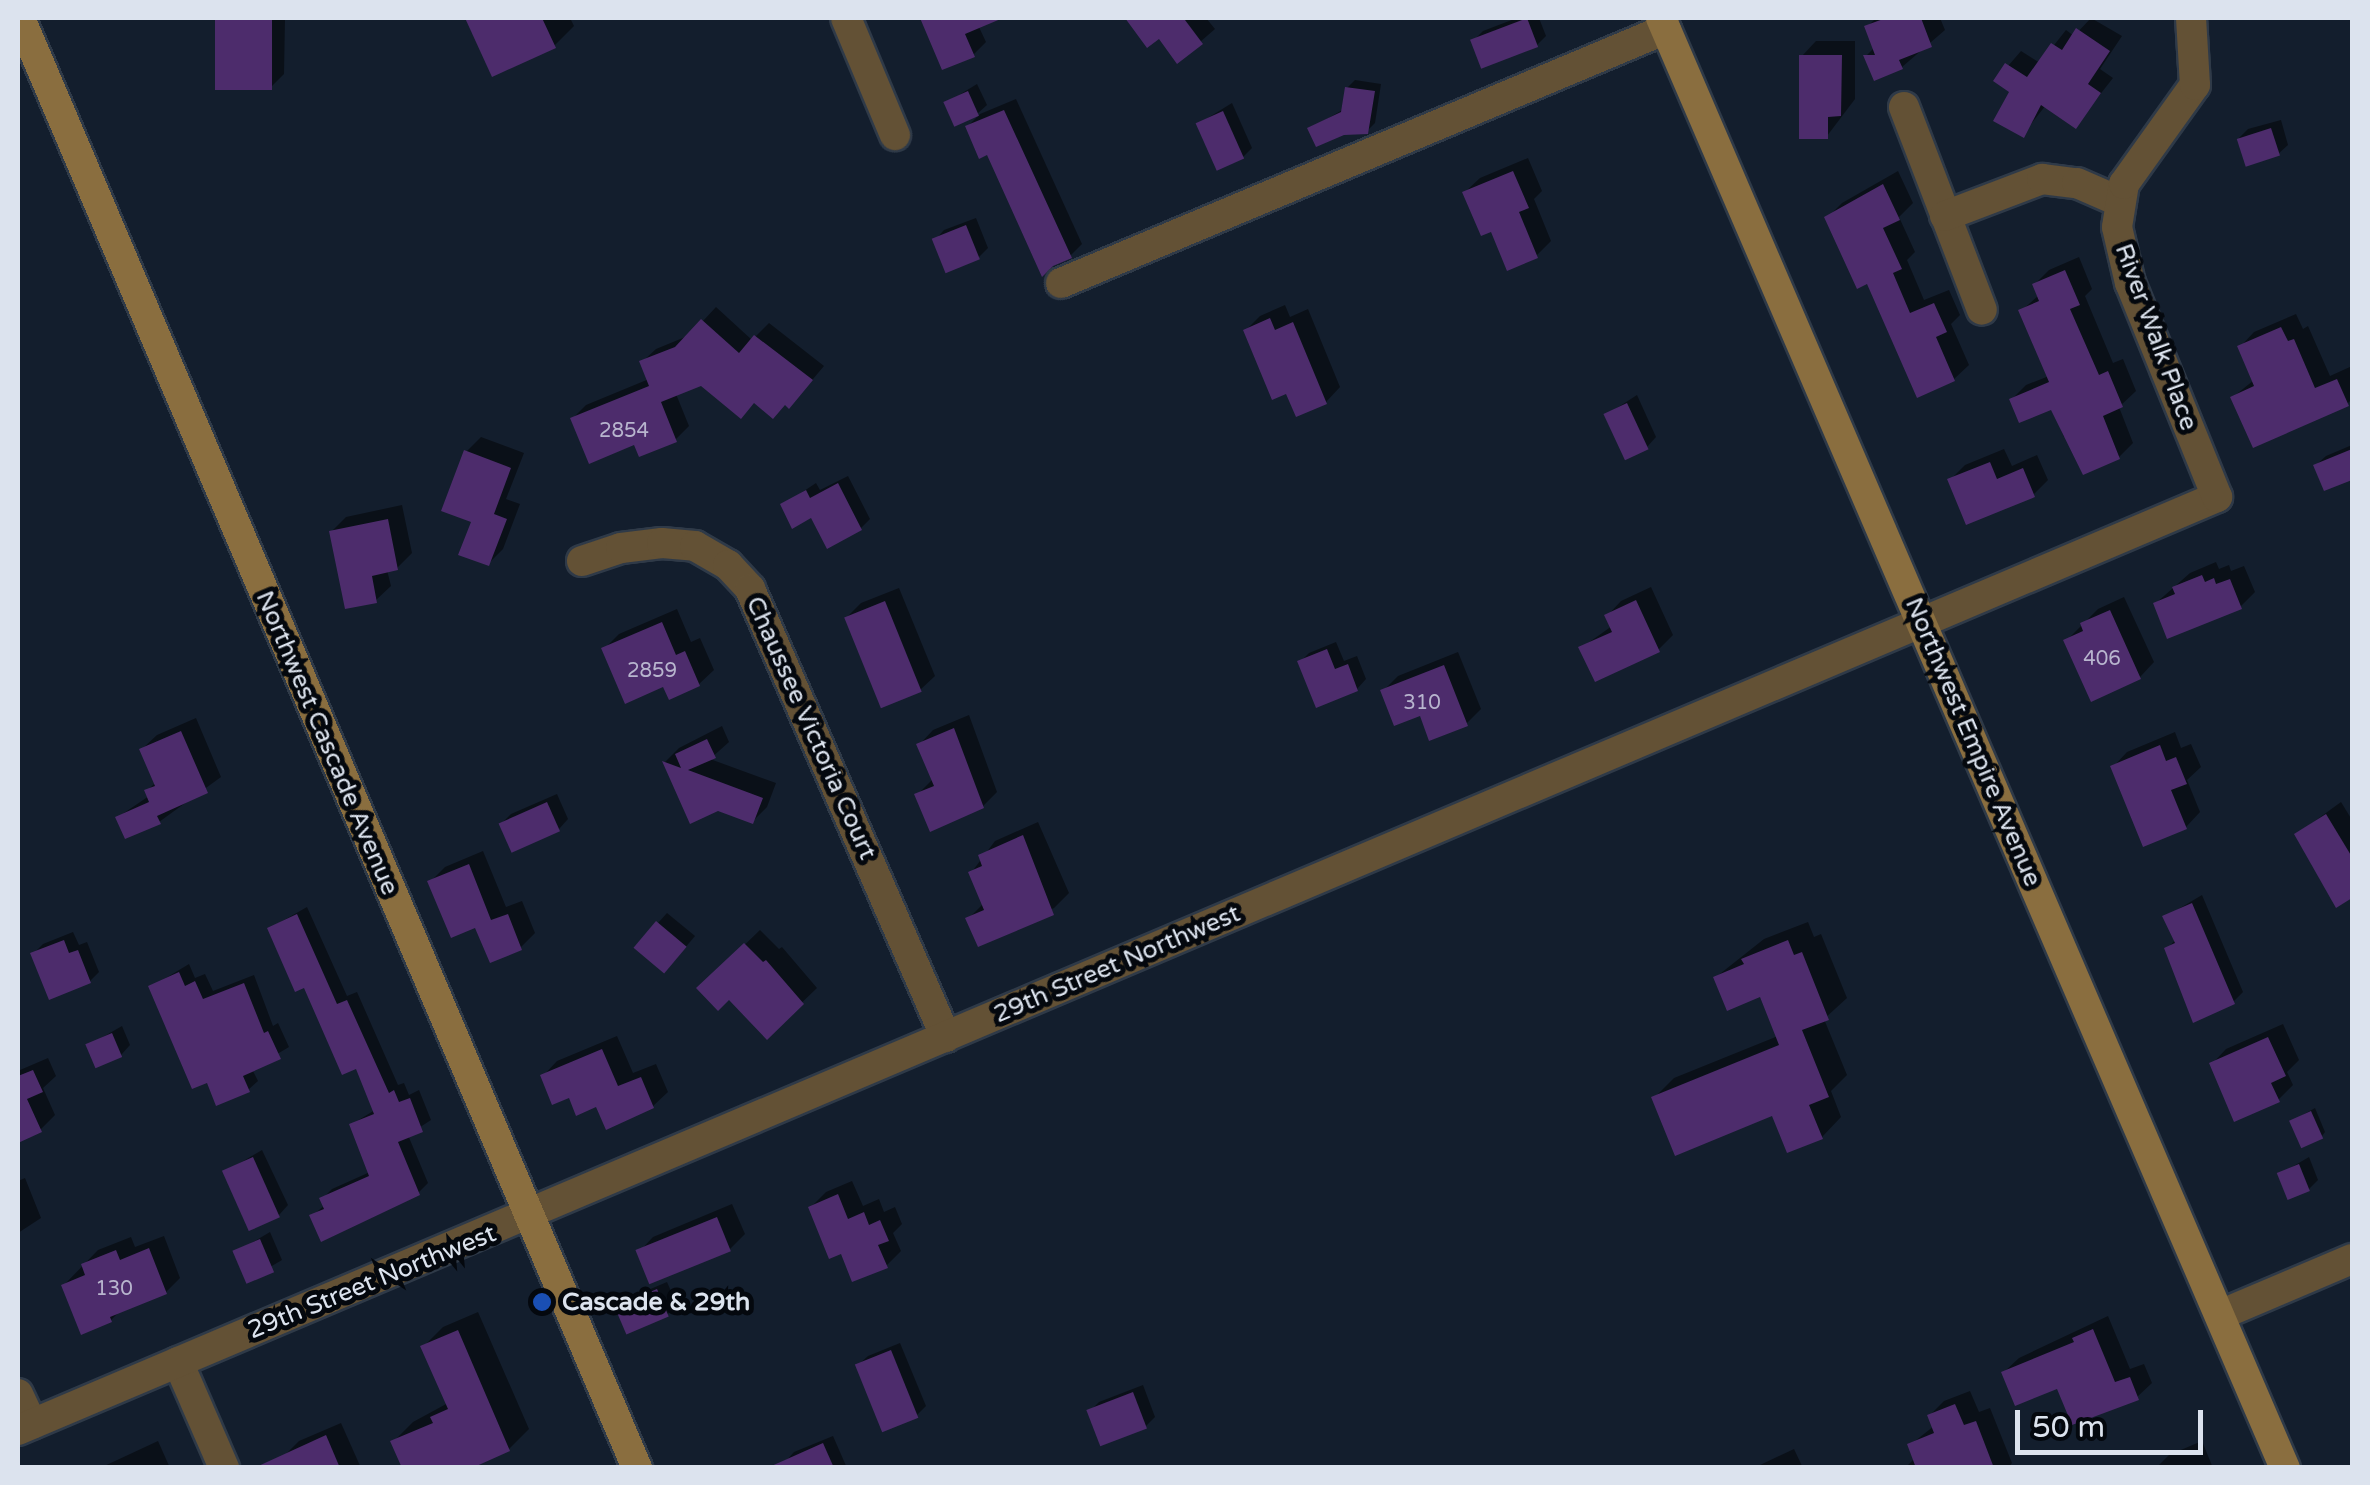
<!DOCTYPE html>
<style>
body{margin:0}
#map{position:relative;width:2370px;height:1485px;overflow:hidden;background:#131e2d;font-family:"Varela Round",sans-serif}
div>[style]{position:absolute}
.shadow>*{inset:0;background:#0007}
.building>*{inset:0;background:#4d2c6c;transform-origin:0 0}
.roads{filter:drop-shadow(2px 0 #2f3a48) drop-shadow(-2px 0 #2f3a48) drop-shadow(0 2px #2f3a48) drop-shadow(0 -2px #2f3a48)}
.street>*{height:30px;margin:-15px;padding:0 15px;transform-origin:15px;border-radius:15px;background:#635135}
.secondary>*{height:30px;margin:-15px;padding:0 15px;transform-origin:15px;border-radius:15px;background:#8a6e3f}
.dots>*{width:28px;height:28px;translate:-50% -50%;box-sizing:border-box;border:5px solid #04080e;border-radius:50%}
span{translate:-50% -50%;white-space:nowrap;text-align:center;line-height:1.15;-webkit-text-stroke:10px #04080e;paint-order:stroke}
.number-label{font-size:20px;color:#b8b5ce}
.number-label span{-webkit-text-stroke-width:0}
.street-label{font-size:25px;color:#dce3ee}
.poi-label{font-size:25px;color:#dce3ee;font-weight:700}
.left{translate:0 -50%;text-align:left}
.frame{position:absolute;inset:0;border:20px solid #dce3ee;pointer-events:none}
.scale{position:absolute;left:2015px;top:1410px;width:188px;height:45px;box-sizing:border-box;border:5px solid #dce3ee;border-top:0;padding-left:12px;font-size:30px;line-height:35px;white-space:nowrap;color:#dce3ee;-webkit-text-stroke:8px #04080e;paint-order:stroke}
</style>
<div id="map">
<div class="shadow">
<div style="clip-path:polygon(218px 18px,285px 18px,284px 74px,269px 89px,216px 87px)"></div>
<div style="clip-path:polygon(468px 18px,570px 18px,574px 26px,554px 46px,493px 74px)"></div>
<div style="clip-path:polygon(924px 18px,985px 18px,978px 25px,986px 42px,973px 55px,944px 67px)"></div>
<div style="clip-path:polygon(1135px 18px,1206px 18px,1215px 29px,1178px 61px,1159px 36px,1131px 22px)"></div>
<div style="clip-path:polygon(1517px 18px,1539px 18px,1546px 36px,1537px 45px,1473px 41px,1483px 31px)"></div>
<div style="clip-path:polygon(1876px 18px,1940px 18px,1945px 30px,1902px 67px,1866px 56px,1875px 47px,1867px 27px)"></div>
<div style="clip-path:polygon(2091px 18px,2122px 36px,2100px 69px,2113px 78px,2076px 125px,2046px 105px,2023px 134px,2013px 92px,1996px 80px,2021px 51px,2040px 63px,2066px 30px,2074px 36px)"></div>
<div style="clip-path:polygon(1816px 41px,1855px 41px,1855px 99px,1827px 136px,1802px 56px)"></div>
<div style="clip-path:polygon(1355px 80px,1381px 84px,1375px 123px,1367px 131px,1310px 129px,1344px 109px,1347px 88px)"></div>
<div style="clip-path:polygon(977px 84px,987px 105px,977px 114px,946px 103px)"></div>
<div style="clip-path:polygon(1016px 99px,1082px 244px,1070px 256px,968px 126px,980px 114px)"></div>
<div style="clip-path:polygon(1232px 103px,1252px 148px,1243px 157px,1198px 124px)"></div>
<div style="clip-path:polygon(2281px 120px,2288px 145px,2278px 154px,2239px 138px,2248px 129px)"></div>
<div style="clip-path:polygon(1528px 158px,1542px 191px,1534px 199px,1551px 241px,1536px 256px,1492px 229px,1465px 192px,1480px 178px)"></div>
<div style="clip-path:polygon(1898px 171px,1913px 203px,1899px 217px,1915px 252px,1907px 260px,1924px 300px,1949px 290px,1960px 315px,1951px 324px,1969px 365px,1954px 379px,1869px 281px,1827px 218px,1842px 203px)"></div>
<div style="clip-path:polygon(976px 218px,988px 248px,979px 257px,935px 240px,944px 230px)"></div>
<div style="clip-path:polygon(2079px 257px,2092px 289px,2085px 296px,2113px 363px,2123px 359px,2136px 391px,2119px 407px,2133px 443px,2119px 457px,2069px 435px,2064px 437px,2052px 407px,2012px 399px,2026px 385px,2049px 376px,2021px 311px,2039px 295px,2035px 284px,2049px 270px)"></div>
<div style="clip-path:polygon(1285px 305px,1290px 317px,1308px 309px,1340px 387px,1326px 402px,1287px 391px,1246px 330px,1260px 316px)"></div>
<div style="clip-path:polygon(716px 307px,752px 340px,769px 323px,824px 366px,802px 392px,755px 401px,701px 383px,676px 394px,689px 426px,675px 440px,636px 442px,573px 418px,586px 405px,649px 379px,642px 362px,656px 349px,690px 335px)"></div>
<div style="clip-path:polygon(2296px 314px,2303px 329px,2308px 326px,2330px 376px,2352px 366px,2352px 399px,2347px 404px,2233px 397px,2254px 380px,2240px 347px,2254px 332px)"></div>
<div style="clip-path:polygon(1637px 395px,1656px 437px,1647px 447px,1606px 415px)"></div>
<div style="clip-path:polygon(481px 437px,524px 453px,506px 499px,520px 504px,503px 549px,488px 564px,474px 521px,466px 452px)"></div>
<div style="clip-path:polygon(2352px 445px,2352px 477px,2325px 488px,2316px 465px,2326px 456px)"></div>
<div style="clip-path:polygon(2004px 449px,2012px 466px,2037px 455px,2048px 480px,2033px 495px,1950px 480px,1965px 465px)"></div>
<div style="clip-path:polygon(848px 476px,870px 519px,861px 528px,783px 505px,816px 483px,820px 490px)"></div>
<div style="clip-path:polygon(402px 505px,412px 553px,397px 568px,387px 570px,391px 586px,376px 600px,331px 532px,346px 517px)"></div>
<div style="clip-path:polygon(2216px 562px,2219px 569px,2229px 565px,2231px 571px,2244px 566px,2255px 592px,2240px 607px,2156px 603px,2190px 573px)"></div>
<div style="clip-path:polygon(1651px 587px,1673px 635px,1658px 650px,1581px 648px,1612px 626px,1607px 616px,1621px 601px)"></div>
<div style="clip-path:polygon(899px 588px,935px 676px,920px 690px,846px 618px,861px 603px)"></div>
<div style="clip-path:polygon(2124px 597px,2154px 662px,2140px 677px,2066px 641px,2098px 609px)"></div>
<div style="clip-path:polygon(677px 609px,691px 642px,700px 638px,714px 670px,699px 684px,665px 684px,604px 649px,619px 634px)"></div>
<div style="clip-path:polygon(1336px 642px,1344px 661px,1357px 656px,1366px 679px,1357px 689px,1300px 662px,1309px 653px)"></div>
<div style="clip-path:polygon(1458px 652px,1481px 709px,1466px 724px,1421px 712px,1383px 691px,1398px 676px)"></div>
<div style="clip-path:polygon(969px 715px,997px 792px,983px 806px,917px 795px,933px 779px,919px 745px,933px 730px)"></div>
<div style="clip-path:polygon(196px 718px,221px 777px,159px 822px,118px 817px,149px 796px,147px 791px,156px 782px,142px 749px,157px 735px)"></div>
<div style="clip-path:polygon(722px 726px,729px 742px,710px 759px,776px 783px,767px 807px,753px 821px,718px 809px,691px 821px,665px 762px,679px 748px)"></div>
<div style="clip-path:polygon(2175px 732px,2181px 748px,2191px 744px,2201px 767px,2187px 780px,2200px 812px,2186px 827px,2113px 767px,2127px 752px)"></div>
<div style="clip-path:polygon(557px 794px,568px 819px,559px 829px,501px 824px,511px 814px)"></div>
<div style="clip-path:polygon(2341px 802px,2352px 820px,2352px 895px,2337px 904px,2297px 834px)"></div>
<div style="clip-path:polygon(1038px 822px,1069px 893px,1054px 908px,979px 944px,968px 919px,984px 903px,971px 873px,995px 841px)"></div>
<div style="clip-path:polygon(483px 851px,506px 907px,522px 901px,535px 933px,521px 947px,477px 924px,430px 882px,445px 867px)"></div>
<div style="clip-path:polygon(2202px 895px,2243px 992px,2233px 1002px,2167px 949px,2176px 939px,2165px 917px)"></div>
<div style="clip-path:polygon(307px 907px,347px 996px,357px 992px,398px 1085px,404px 1083px,409px 1095px,419px 1090px,431px 1120px,408px 1135px,428px 1183px,418px 1193px,312px 1216px,325px 1205px,322px 1199px,332px 1189px,370px 1172px,352px 1124px,375px 1110px,357px 1065px,270px 928px)"></div>
<div style="clip-path:polygon(667px 913px,695px 936px,674px 961px,658px 923px)"></div>
<div style="clip-path:polygon(1808px 922px,1814px 937px,1821px 934px,1847px 998px,1824px 1019px,1847px 1075px,1831px 1091px,1841px 1117px,1822px 1137px,1773px 1113px,1654px 1098px,1674px 1078px,1778px 1036px,1761px 994px,1716px 977px,1764px 939px)"></div>
<div style="clip-path:polygon(760px 930px,779px 949px,782px 947px,817px 988px,767px 1036px,729px 997px,700px 988px)"></div>
<div style="clip-path:polygon(73px 932px,79px 945px,87px 942px,99px 972px,90px 981px,33px 954px,43px 944px)"></div>
<div style="clip-path:polygon(189px 964px,195px 978px,205px 974px,213px 991px,254px 975px,273px 1026px,278px 1023px,289px 1047px,252px 1069px,258px 1081px,248px 1090px,151px 987px)"></div>
<div style="clip-path:polygon(2283px 1024px,2299px 1060px,2287px 1072px,2293px 1085px,2278px 1100px,2212px 1064px,2226px 1049px)"></div>
<div style="clip-path:polygon(122px 1026px,130px 1045px,121px 1055px,89px 1045px)"></div>
<div style="clip-path:polygon(617px 1036px,633px 1073px,656px 1064px,668px 1092px,653px 1106px,597px 1104px,570px 1094px,543px 1076px,557px 1061px)"></div>
<div style="clip-path:polygon(48px 1058px,56px 1076px,43px 1088px,55px 1115px,40px 1130px,18px 1140px,18px 1063px,20px 1070px)"></div>
<div style="clip-path:polygon(2315px 1108px,2325px 1132px,2322px 1136px,2292px 1121px)"></div>
<div style="clip-path:polygon(262px 1150px,288px 1205px,279px 1215px,225px 1172px)"></div>
<div style="clip-path:polygon(2309px 1157px,2318px 1180px,2309px 1189px,2280px 1174px)"></div>
<div style="clip-path:polygon(25px 1178px,41px 1218px,18px 1233px,18px 1181px)"></div>
<div style="clip-path:polygon(852px 1181px,863px 1206px,879px 1199px,884px 1212px,895px 1207px,902px 1224px,893px 1233px,901px 1251px,886px 1266px,842px 1251px,811px 1207px,826px 1192px)"></div>
<div style="clip-path:polygon(732px 1204px,745px 1234px,730px 1249px,639px 1252px,653px 1237px)"></div>
<div style="clip-path:polygon(270px 1232px,282px 1260px,248px 1280px,236px 1252px)"></div>
<div style="clip-path:polygon(164px 1236px,180px 1278px,166px 1292px,121px 1310px,111px 1320px,64px 1285px,98px 1250px,131px 1237px,135px 1247px)"></div>
<div style="clip-path:polygon(667px 1282px,677px 1305px,668px 1314px,628px 1332px,618px 1309px,627px 1299px)"></div>
<div style="clip-path:polygon(478px 1312px,529px 1429px,509px 1449px,466px 1468px,393px 1442px,413px 1422px,448px 1403px,423px 1347px,443px 1327px)"></div>
<div style="clip-path:polygon(2108px 1316px,2130px 1369px,2144px 1364px,2152px 1383px,2137px 1397px,2004px 1372px,2019px 1358px)"></div>
<div style="clip-path:polygon(900px 1343px,926px 1406px,916px 1416px,858px 1365px,868px 1356px)"></div>
<div style="clip-path:polygon(1143px 1385px,1155px 1417px,1146px 1426px,1090px 1411px,1099px 1402px)"></div>
<div style="clip-path:polygon(1970px 1391px,1979px 1412px,1990px 1408px,2012px 1463px,2008px 1468px,1905px 1468px,1915px 1458px,1910px 1445px,1934px 1426px,1930px 1415px,1944px 1401px)"></div>
<div style="clip-path:polygon(341px 1423px,361px 1468px,289px 1468px,284px 1456px,299px 1441px)"></div>
<div style="clip-path:polygon(833px 1436px,847px 1468px,787px 1468px,785px 1462px,794px 1452px)"></div>
<div style="clip-path:polygon(158px 1441px,170px 1468px,100px 1468px)"></div>
<div style="clip-path:polygon(2202px 1441px,2213px 1468px,2156px 1468px,2169px 1455px)"></div>
<div style="clip-path:polygon(1794px 1449px,1803px 1468px,1757px 1468px,1760px 1465px)"></div>
</div>
<div class="building">
<div style="left:215px;top:18px;width:57px;height:72px"></div>
<div style="clip-path:polygon(465px 18px,542px 18px,556px 48px,492px 77px)"></div>
<div style="clip-path:polygon(920px 18px,1003px 18px,965px 34px,975px 57px,942px 70px)"></div>
<div style="clip-path:polygon(1125px 18px,1188px 18px,1185px 20px,1203px 44px,1177px 64px,1159px 39px,1147px 48px)"></div>
<div style="left:1527px;top:18px;width:31px;height:61px;rotate:69deg"></div>
<div style="clip-path:polygon(1886px 18px,1921px 18px,1932px 47px,1899px 60px,1903px 69px,1874px 81px,1863px 55px,1875px 55px,1864px 26px)"></div>
<div style="clip-path:polygon(2076px 28px,2110px 51px,2088px 84px,2101px 93px,2076px 129px,2041px 105px,2024px 138px,1993px 121px,2009px 92px,1993px 81px,2005px 63px,2027px 77px,2051px 43px,2062px 50px)"></div>
<div style="clip-path:polygon(1799px 55px,1842px 55px,1841px 116px,1828px 117px,1828px 139px,1799px 139px)"></div>
<div style="clip-path:polygon(1345px 87px,1375px 91px,1368px 134px,1344px 135px,1316px 147px,1307px 128px,1341px 112px)"></div>
<div style="left:968px;top:91px;width:27px;height:27px;rotate:66deg"></div>
<div style="clip-path:polygon(1004px 110px,1072px 258px,1053px 266px,1042px 277px,987px 155px,979px 159px,965px 126px)"></div>
<div style="left:1223px;top:111px;width:52px;height:30px;rotate:66deg"></div>
<div style="left:2271px;top:128px;width:29px;height:36px;rotate:72deg"></div>
<div style="clip-path:polygon(1513px 171px,1529px 208px,1519px 212px,1538px 258px,1507px 271px,1491px 232px,1481px 236px,1462px 192px)"></div>
<div style="clip-path:polygon(1883px 184px,1900px 220px,1883px 228px,1902px 269px,1893px 273px,1910px 313px,1934px 303px,1947px 332px,1936px 337px,1955px 381px,1917px 398px,1867px 284px,1857px 289px,1824px 217px)"></div>
<div style="left:966px;top:225px;width:37px;height:37px;rotate:68deg"></div>
<div style="clip-path:polygon(2065px 270px,2080px 305px,2070px 309px,2099px 375px,2108px 371px,2123px 407px,2103px 416px,2120px 459px,2083px 475px,2051px 410px,2019px 423px,2009px 399px,2049px 382px,2018px 310px,2039px 301px,2032px 284px)"></div>
<div style="clip-path:polygon(1270px 318px,1275px 330px,1293px 322px,1327px 404px,1296px 417px,1286px 394px,1272px 400px,1243px 330px)"></div>
<div style="clip-path:polygon(701px 319px,739px 353px,754px 335px,813px 380px,789px 409px,785px 405px,773px 419px,754px 403px,741px 419px,701px 386px,661px 402px,677px 442px,639px 457px,634px 445px,589px 464px,570px 418px,649px 386px,639px 361px,675px 347px)"></div>
<div style="clip-path:polygon(2281px 327px,2288px 341px,2294px 339px,2315px 388px,2337px 379px,2349px 406px,2253px 448px,2230px 397px,2254px 386px,2237px 346px)"></div>
<div style="left:1627px;top:403px;width:51px;height:26px;rotate:65deg"></div>
<div style="clip-path:polygon(2352px 449px,2352px 480px,2324px 491px,2313px 465px)"></div>
<div style="clip-path:polygon(464px 450px,511px 468px,494px 514px,507px 519px,489px 566px,458px 555px,471px 522px,441px 511px)"></div>
<div style="clip-path:polygon(1990px 462px,1997px 479px,2023px 468px,2035px 497px,1966px 525px,1947px 479px)"></div>
<div style="clip-path:polygon(838px 483px,862px 530px,827px 549px,811px 518px,792px 529px,780px 504px,806px 490px,810px 498px)"></div>
<div style="clip-path:polygon(388px 519px,398px 570px,372px 576px,377px 603px,345px 609px,329px 531px)"></div>
<div style="clip-path:polygon(2202px 575px,2205px 582px,2214px 578px,2216px 584px,2230px 579px,2242px 609px,2167px 639px,2153px 603px,2175px 594px,2172px 587px)"></div>
<div style="clip-path:polygon(1636px 600px,1660px 652px,1595px 682px,1578px 647px,1612px 632px,1604px 615px)"></div>
<div style="left:885px;top:601px;width:98px;height:44px;rotate:68deg"></div>
<div style="clip-path:polygon(2110px 610px,2141px 679px,2091px 702px,2063px 640px,2083px 631px,2080px 623px)"></div>
<div style="clip-path:polygon(662px 622px,676px 655px,685px 651px,700px 686px,669px 700px,663px 687px,625px 704px,601px 648px)"></div>
<div style="clip-path:polygon(1327px 649px,1335px 669px,1348px 664px,1358px 691px,1316px 708px,1297px 661px)"></div>
<div style="clip-path:polygon(1444px 665px,1468px 726px,1429px 741px,1420px 716px,1394px 726px,1380px 690px)"></div>
<div style="clip-path:polygon(954px 728px,984px 808px,930px 832px,914px 794px,934px 786px,916px 744px)"></div>
<div style="clip-path:polygon(181px 731px,208px 793px,157px 816px,161px 824px,125px 839px,115px 817px,149px 802px,144px 790px,155px 786px,139px 749px)"></div>
<div style="clip-path:polygon(707px 739px,716px 758px,688px 770px,763px 798px,753px 824px,718px 811px,690px 824px,662px 761px,681px 768px,675px 754px)"></div>
<div style="clip-path:polygon(2160px 745px,2166px 761px,2176px 757px,2187px 784px,2171px 790px,2187px 829px,2143px 847px,2110px 766px)"></div>
<div style="left:547px;top:802px;width:32px;height:53px;rotate:66deg"></div>
<div style="clip-path:polygon(2326px 814px,2352px 857px,2352px 898px,2336px 908px,2294px 834px)"></div>
<div style="clip-path:polygon(1023px 835px,1054px 915px,978px 947px,965px 918px,984px 910px,968px 872px,982px 866px,978px 855px)"></div>
<div style="clip-path:polygon(469px 864px,491px 920px,508px 914px,522px 950px,490px 963px,475px 928px,451px 938px,427px 881px)"></div>
<div style="clip-path:polygon(2192px 903px,2235px 1004px,2193px 1023px,2164px 948px,2175px 943px,2162px 916px)"></div>
<div style="clip-path:polygon(297px 914px,337px 1004px,347px 1000px,389px 1093px,394px 1090px,399px 1102px,410px 1098px,423px 1132px,398px 1142px,420px 1195px,321px 1242px,309px 1215px,324px 1209px,319px 1198px,369px 1176px,349px 1124px,374px 1114px,356px 1069px,342px 1075px,304px 988px,295px 992px,267px 928px)"></div>
<div style="left:656px;top:921px;width:40px;height:35px;rotate:40deg"></div>
<div style="clip-path:polygon(64px 940px,69px 953px,78px 950px,91px 983px,49px 1000px,30px 953px)"></div>
<div style="clip-path:polygon(1788px 940px,1794px 955px,1802px 952px,1829px 1020px,1802px 1030px,1829px 1097px,1809px 1105px,1823px 1139px,1787px 1153px,1772px 1116px,1675px 1156px,1651px 1097px,1779px 1045px,1760px 997px,1727px 1011px,1713px 977px,1744px 964px,1741px 959px)"></div>
<div style="clip-path:polygon(744px 943px,763px 962px,766px 960px,804px 1004px,767px 1040px,729px 1000px,718px 1011px,696px 988px)"></div>
<div style="clip-path:polygon(179px 972px,185px 986px,195px 981px,203px 999px,244px 983px,264px 1033px,268px 1031px,281px 1059px,243px 1076px,250px 1092px,216px 1106px,207px 1083px,192px 1089px,148px 986px)"></div>
<div style="left:112px;top:1033px;width:26px;height:29px;rotate:67deg"></div>
<div style="clip-path:polygon(2268px 1037px,2286px 1076px,2271px 1083px,2280px 1102px,2234px 1122px,2209px 1063px)"></div>
<div style="clip-path:polygon(602px 1049px,618px 1086px,641px 1077px,654px 1108px,606px 1130px,596px 1107px,576px 1116px,569px 1098px,552px 1105px,540px 1075px)"></div>
<div style="clip-path:polygon(33px 1070px,43px 1092px,27px 1099px,42px 1132px,18px 1143px,18px 1076px)"></div>
<div style="left:2311px;top:1111px;width:30px;height:24px;rotate:66deg"></div>
<div style="left:253px;top:1157px;width:66px;height:34px;rotate:66deg"></div>
<div style="left:2299px;top:1164px;width:29px;height:24px;rotate:68deg"></div>
<div style="clip-path:polygon(838px 1194px,848px 1219px,864px 1212px,869px 1225px,880px 1220px,889px 1241px,878px 1245px,888px 1268px,852px 1282px,841px 1254px,829px 1259px,808px 1207px)"></div>
<div style="left:717px;top:1217px;width:37px;height:88px;rotate:68deg"></div>
<div style="left:260px;top:1239px;width:36px;height:30px;rotate:67deg"></div>
<div style="clip-path:polygon(149px 1248px,167px 1294px,110px 1317px,112px 1322px,81px 1335px,61px 1285px,85px 1275px,81px 1264px,116px 1250px,120px 1260px)"></div>
<div style="left:657px;top:1289px;width:30px;height:46px;rotate:67deg"></div>
<div style="clip-path:polygon(2093px 1329px,2115px 1382px,2130px 1377px,2139px 1400px,2072px 1425px,2057px 1389px,2015px 1406px,2001px 1372px,2074px 1342px,2072px 1338px)"></div>
<div style="clip-path:polygon(458px 1330px,510px 1451px,472px 1468px,402px 1468px,390px 1441px,433px 1423px,430px 1417px,448px 1409px,420px 1346px)"></div>
<div style="left:891px;top:1350px;width:73px;height:39px;rotate:68deg"></div>
<div style="left:1133px;top:1392px;width:39px;height:50px;rotate:69deg"></div>
<div style="clip-path:polygon(1955px 1404px,1964px 1425px,1976px 1421px,1994px 1468px,1916px 1468px,1907px 1444px,1934px 1433px,1927px 1415px)"></div>
<div style="clip-path:polygon(326px 1435px,340px 1468px,254px 1468px)"></div>
<div style="clip-path:polygon(823px 1443px,834px 1468px,767px 1468px)"></div>
</div>
<div class="roads">
<div class="street">
<div style="left:846px;top:18px;width:127px;rotate:67.3deg"></div>
<div style="left:1904px;top:107px;width:217px;rotate:69deg"></div>
<div style="left:1945px;top:216px;width:104px;rotate:-20.9deg"></div>
<div style="left:2042px;top:179px;width:35px;rotate:7deg"></div>
<div style="left:2077px;top:183px;width:45px;rotate:23.7deg"></div>
<div style="left:1061px;top:283px;width:656px;rotate:-22.77deg"></div>
<div style="left:582px;top:561px;width:41px;rotate:-18.4deg"></div>
<div style="left:621px;top:548px;width:41px;rotate:-7deg"></div>
<div style="left:662px;top:543px;width:33px;rotate:5deg"></div>
<div style="left:695px;top:546px;width:38px;rotate:30deg"></div>
<div style="left:728px;top:565px;width:33px;rotate:47deg"></div>
<div style="left:750px;top:589px;width:489px;rotate:66.4deg"></div>
<div style="left:2220px;top:1315px;width:143px;rotate:-23deg"></div>
<div style="left:178px;top:1362px;width:116px;rotate:66.5deg"></div>
<div style="left:18px;top:1394px;width:33px;rotate:65deg"></div>
<div style="left:18px;top:1430px;width:2389px;rotate:-22.99deg"></div>
<div style="left:2217px;top:497px;width:231px;rotate:-112.1deg"></div>
<div style="left:2130px;top:283px;width:57px;rotate:-103.1deg"></div>
<div style="left:2117px;top:227px;width:44px;rotate:-80.8deg"></div>
<div style="left:2124px;top:184px;width:122px;rotate:-54.4deg"></div>
<div style="left:2195px;top:85px;width:67px;rotate:-93.4deg"></div>
</div>
<div class="secondary">
<div style="left:20px;top:18px;width:1576px;rotate:66.95deg"></div>
<div style="left:1661px;top:18px;width:1579px;rotate:66.72deg"></div>
</div>
</div>
<div class="dots">
<div style="left:542px;top:1302px;background:#1a4fb4"></div>
</div>
<div class="number-label">
<span style="left:624px;top:431px">2854</span>
<span style="left:2102px;top:659px">406</span>
<span style="left:652px;top:671px">2859</span>
<span style="left:1422px;top:703px">310</span>
<span style="left:114px;top:1289px">130</span>
</div>
<div class="street-label">
<span style="left:2156px;top:337px;rotate:70deg">River Walk Place</span>
<span style="left:811px;top:728px;rotate:66deg">Chaussee Victoria Court</span>
<span style="left:1973px;top:742px;rotate:67deg">Northwest Empire Avenue</span>
<span style="left:327px;top:743px;rotate:67deg">Northwest Cascade Avenue</span>
<span style="left:1117px;top:964px;rotate:-23deg">29th Street Northwest</span>
<span style="left:372px;top:1282px;rotate:-22deg">29th Street Northwest</span>
</div>
<div class="poi-label">
<span class="left" style="left:562px;top:1302px">Cascade &amp; 29th</span>
</div>
<div class="frame"></div>
<div class="scale">50 m</div>
</div>
